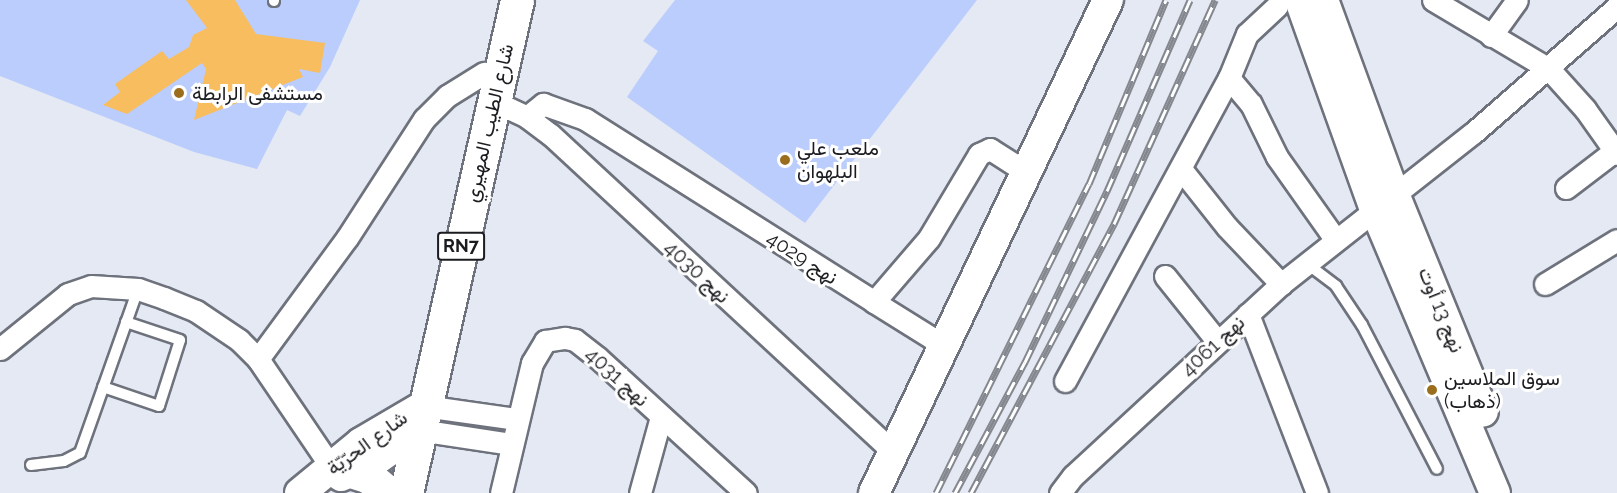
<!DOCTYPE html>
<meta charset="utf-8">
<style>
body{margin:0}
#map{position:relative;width:1617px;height:493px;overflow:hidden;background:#e4e9f3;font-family:Raleway,Vazirmatn,sans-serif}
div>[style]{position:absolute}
.green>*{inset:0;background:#bbcdfc}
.building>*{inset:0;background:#f8bd5f}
.roads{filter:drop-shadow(2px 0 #6e727c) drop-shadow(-2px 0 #6e727c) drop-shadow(0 2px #6e727c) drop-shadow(0 -2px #6e727c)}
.lane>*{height:10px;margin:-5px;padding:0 5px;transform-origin:5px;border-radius:5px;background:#fff}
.street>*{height:21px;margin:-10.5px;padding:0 10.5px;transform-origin:10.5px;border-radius:10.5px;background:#fff}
.secondary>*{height:30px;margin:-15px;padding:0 15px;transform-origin:15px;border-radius:15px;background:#fff}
.primary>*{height:33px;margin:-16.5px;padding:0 16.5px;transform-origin:16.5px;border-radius:16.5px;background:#fff}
.rail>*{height:7px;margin-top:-3.5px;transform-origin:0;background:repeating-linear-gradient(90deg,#fff 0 14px,#84878e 0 28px);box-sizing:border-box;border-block:2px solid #84878e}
.dots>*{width:16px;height:16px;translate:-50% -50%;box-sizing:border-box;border:3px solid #fff;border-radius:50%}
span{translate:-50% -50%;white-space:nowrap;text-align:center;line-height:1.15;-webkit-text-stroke:6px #fff;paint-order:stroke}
.shield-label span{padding:2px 4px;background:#fff;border:2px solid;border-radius:4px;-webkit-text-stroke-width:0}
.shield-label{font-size:18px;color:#1b1c20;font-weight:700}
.poi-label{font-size:20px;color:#1b1c20}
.left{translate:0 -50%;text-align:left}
.street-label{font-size:20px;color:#1b1c20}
</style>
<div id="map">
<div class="green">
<div style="clip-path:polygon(0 0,360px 0,330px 67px,300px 116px,287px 110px,257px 169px,194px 152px,0 76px)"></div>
<div style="clip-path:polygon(675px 0,977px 0,805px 223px,627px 97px,658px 51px,643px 41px)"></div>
</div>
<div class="building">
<div style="clip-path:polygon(186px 0,235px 0,256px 34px,325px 43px,320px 73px,299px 69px,303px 77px,194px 120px,206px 69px,202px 63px,127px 114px,103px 105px,120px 92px,115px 84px,162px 51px,169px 59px,189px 47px,193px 35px,207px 28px)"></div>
</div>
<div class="roads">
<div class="lane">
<div style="left:274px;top:1px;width:1px;rotate:-90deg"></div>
<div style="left:1306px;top:263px;width:38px;rotate:37deg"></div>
<div style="left:1336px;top:286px;width:47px;rotate:56.3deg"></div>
<div style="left:1362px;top:325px;width:162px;rotate:62.5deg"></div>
<div style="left:103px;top:387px;width:59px;rotate:18.7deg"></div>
<div style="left:159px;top:406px;width:69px;rotate:-72.3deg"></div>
<div style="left:180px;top:340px;width:57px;rotate:-161.6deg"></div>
<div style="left:31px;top:465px;width:33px;rotate:-7deg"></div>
<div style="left:64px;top:461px;width:18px;rotate:-27deg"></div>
<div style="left:80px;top:453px;width:174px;rotate:-70.5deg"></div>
</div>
<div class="street">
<div style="left:1433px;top:0;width:135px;rotate:30.7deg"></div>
<div style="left:1549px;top:69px;width:54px;rotate:48deg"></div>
<div style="left:1585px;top:109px;width:55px;rotate:54.6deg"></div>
<div style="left:1491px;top:36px;width:44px;rotate:-54.2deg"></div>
<div style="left:1229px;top:78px;width:34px;rotate:50deg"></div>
<div style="left:1251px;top:104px;width:59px;rotate:63.9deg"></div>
<div style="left:1277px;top:157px;width:100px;rotate:54.7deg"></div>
<div style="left:493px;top:101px;width:38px;rotate:25deg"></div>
<div style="left:527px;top:117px;width:30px;rotate:37deg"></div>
<div style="left:551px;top:135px;width:468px;rotate:42.8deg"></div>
<div style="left:527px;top:117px;width:21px;rotate:-39deg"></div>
<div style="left:543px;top:104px;width:45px;rotate:19.7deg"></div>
<div style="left:585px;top:119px;width:342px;rotate:32.3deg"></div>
<div style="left:874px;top:302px;width:84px;rotate:-49.3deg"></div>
<div style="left:929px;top:238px;width:98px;rotate:-59.2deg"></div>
<div style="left:979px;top:154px;width:12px;rotate:-24deg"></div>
<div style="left:990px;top:149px;width:43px;rotate:32.6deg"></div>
<div style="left:1181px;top:169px;width:74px;rotate:51.6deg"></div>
<div style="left:1227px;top:227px;width:79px;rotate:46.5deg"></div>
<div style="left:1566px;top:188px;width:64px;rotate:-37.4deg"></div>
<div style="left:1165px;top:276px;width:83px;rotate:51.3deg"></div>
<div style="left:1545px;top:284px;width:84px;rotate:-31.4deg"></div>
<div style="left:874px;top:302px;width:81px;rotate:31.9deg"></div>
<div style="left:1248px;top:314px;width:192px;rotate:68.9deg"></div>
<div style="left:0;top:349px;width:87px;rotate:-39deg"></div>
<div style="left:68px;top:294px;width:24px;rotate:-19deg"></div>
<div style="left:91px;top:286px;width:47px;rotate:3.7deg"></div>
<div style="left:138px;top:289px;width:28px;rotate:19deg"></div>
<div style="left:164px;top:298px;width:35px;rotate:22deg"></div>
<div style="left:196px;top:311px;width:52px;rotate:34deg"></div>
<div style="left:239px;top:340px;width:27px;rotate:45deg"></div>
<div style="left:258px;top:359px;width:130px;rotate:55.9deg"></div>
<div style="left:258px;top:359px;width:150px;rotate:-53.7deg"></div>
<div style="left:347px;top:238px;width:142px;rotate:-57.1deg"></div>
<div style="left:424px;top:119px;width:33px;rotate:-45deg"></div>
<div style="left:447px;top:96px;width:44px;rotate:-31.9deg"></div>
<div style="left:1065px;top:381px;width:345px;rotate:-61.6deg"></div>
<div style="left:1229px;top:78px;width:48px;rotate:-67.8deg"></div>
<div style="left:1247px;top:34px;width:41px;rotate:-43deg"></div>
<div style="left:424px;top:406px;width:94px;rotate:8deg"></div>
<div style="left:419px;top:430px;width:94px;rotate:8.6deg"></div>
<div style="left:501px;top:493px;width:134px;rotate:-76.6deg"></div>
<div style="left:532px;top:363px;width:26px;rotate:-59deg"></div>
<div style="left:545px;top:341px;width:20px;rotate:-9deg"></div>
<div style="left:565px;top:338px;width:10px;rotate:11deg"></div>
<div style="left:575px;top:340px;width:29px;rotate:38deg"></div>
<div style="left:598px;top:358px;width:200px;rotate:42.4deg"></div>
<div style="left:640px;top:493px;width:79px;rotate:-74.6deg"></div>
<div style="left:1060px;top:493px;width:21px;rotate:-53deg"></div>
<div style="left:1073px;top:476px;width:283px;rotate:-42.7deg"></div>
<div style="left:1281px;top:284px;width:244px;rotate:-38.2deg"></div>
<div style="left:1473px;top:133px;width:191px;rotate:-41.2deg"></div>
</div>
<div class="secondary">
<div style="left:1300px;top:0;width:222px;rotate:70.3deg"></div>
<div style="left:1375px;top:209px;width:308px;rotate:67.1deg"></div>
<div style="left:1323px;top:0;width:207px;rotate:69.9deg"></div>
<div style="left:1394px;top:194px;width:235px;rotate:67.8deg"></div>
<div style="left:341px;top:476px;width:43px;rotate:-26deg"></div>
<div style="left:380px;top:457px;width:47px;rotate:-34.7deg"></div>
<div style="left:300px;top:493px;width:79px;rotate:-39.3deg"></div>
<div style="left:361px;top:443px;width:73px;rotate:-30.4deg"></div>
<div style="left:874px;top:493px;width:546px;rotate:-64.61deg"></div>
</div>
<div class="primary">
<div style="left:351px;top:471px;width:19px;rotate:18deg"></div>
<div style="left:369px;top:477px;width:25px;rotate:40deg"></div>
<div style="left:406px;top:493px;width:505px;rotate:-77.31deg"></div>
</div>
</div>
<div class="rail">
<div style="left:936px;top:493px;width:345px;rotate:-63.7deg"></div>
<div style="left:1089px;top:184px;width:199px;rotate:-67.3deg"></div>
<div style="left:955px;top:493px;width:149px;rotate:-61.9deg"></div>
<div style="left:1025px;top:362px;width:190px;rotate:-64.4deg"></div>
<div style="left:1107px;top:191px;width:208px;rotate:-66.5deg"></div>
<div style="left:971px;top:493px;width:305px;rotate:-62deg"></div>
<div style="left:1114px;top:224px;width:246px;rotate:-65.7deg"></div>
</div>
<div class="dots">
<div style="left:179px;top:93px;background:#9b6e1e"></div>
<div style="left:785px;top:160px;background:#9b6e1e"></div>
<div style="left:1432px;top:390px;background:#9b6e1e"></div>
</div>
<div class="shield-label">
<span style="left:461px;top:246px">RN7</span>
</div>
<div class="poi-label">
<span class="left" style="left:192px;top:93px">مستشفى الرابطة</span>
<span class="left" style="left:797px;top:160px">ملعب علي<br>البلهوان</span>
<span class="left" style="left:1444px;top:390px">سوق الملاسين<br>(ذهاب)</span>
</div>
<div class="street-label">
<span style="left:489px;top:123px;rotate:-77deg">شارع الطيب المهيري</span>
<span style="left:802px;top:258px;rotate:33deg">نهج 4029</span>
<span style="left:697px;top:272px;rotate:43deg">نهج 4030</span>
<span style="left:1441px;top:310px;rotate:68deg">نهج 13 أوت</span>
<span style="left:1213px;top:346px;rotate:-43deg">نهج 4061</span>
<span style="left:617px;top:377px;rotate:42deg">نهج 4031</span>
<span style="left:367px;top:443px;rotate:-36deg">شارع الحرّيّة</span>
</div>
</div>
